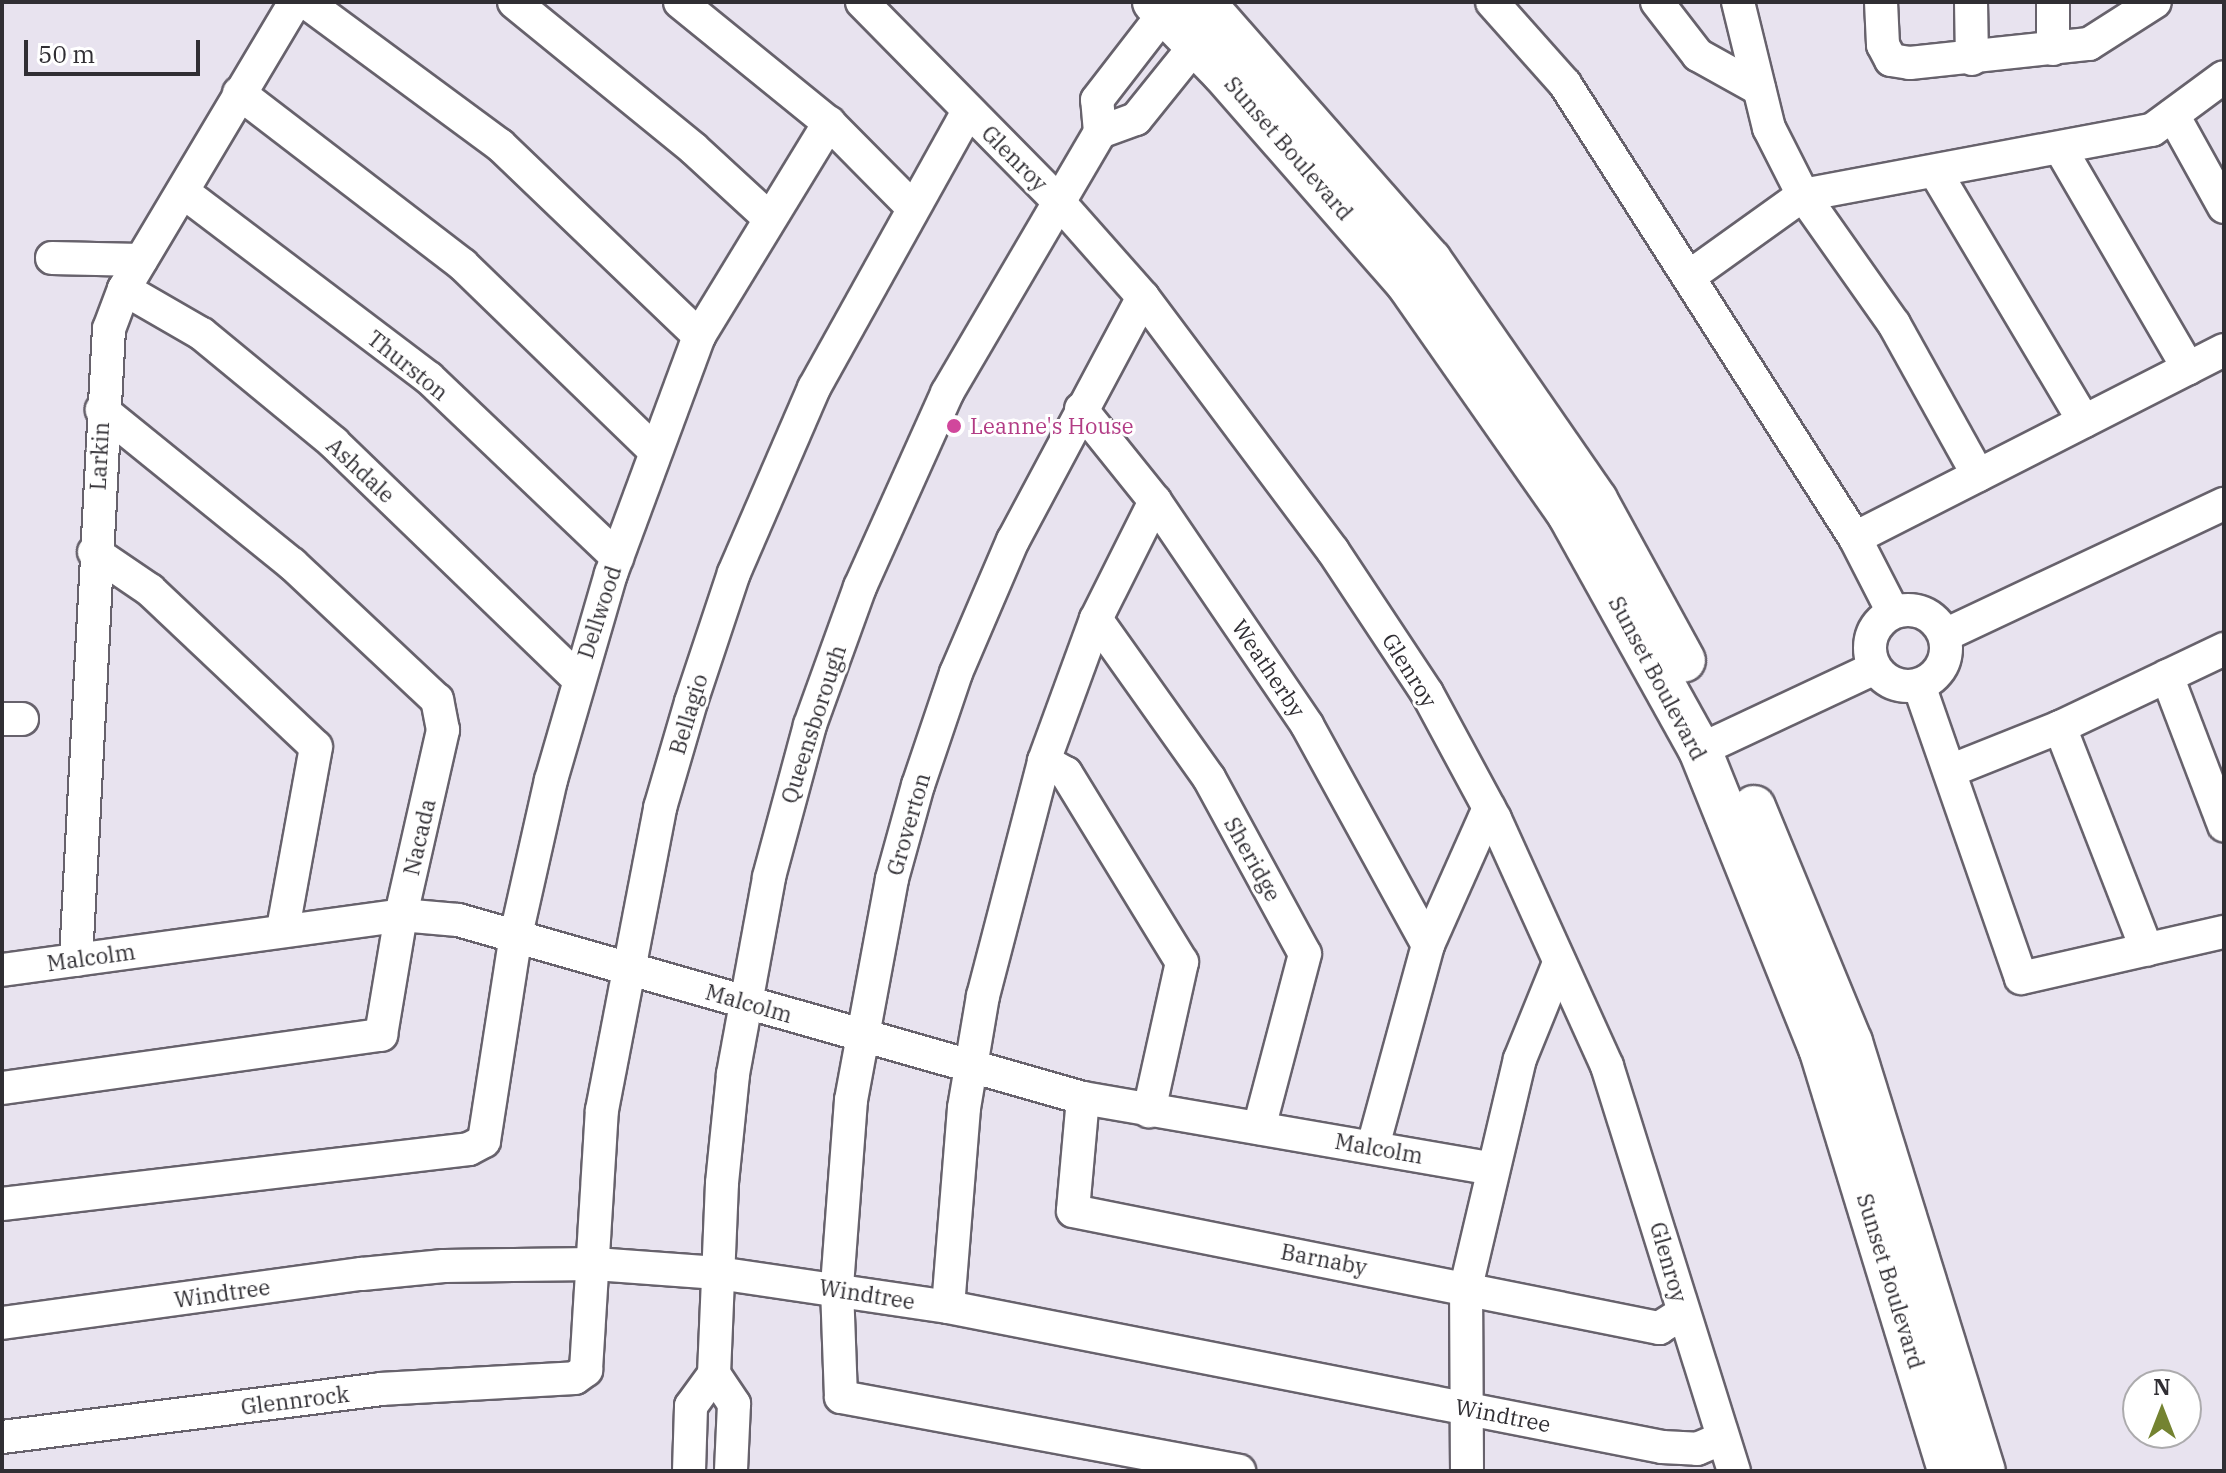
<!DOCTYPE html>
<style>
body{margin:0}
#map{position:relative;width:2226px;height:1473px;overflow:hidden;background:#e8e3ef;font-family:"IBM Plex Serif",serif}
div>[style]{position:absolute}
.roads{filter:drop-shadow(2px 0 #67626c) drop-shadow(-2px 0 #67626c) drop-shadow(0 2px #67626c) drop-shadow(0 -2px #67626c)}
.minor>*{height:32px;margin:-16px;padding:0 16px;transform-origin:16px;border-radius:16px;background:#fff}
.minor>.ring{margin:-16px;padding:0;box-sizing:content-box;background:none;border:32px solid #fff;border-radius:50%}
.major>*{height:42px;margin:-21px;padding:0 21px;transform-origin:21px;border-radius:21px;background:#fff}
.dots>*{width:22px;height:22px;translate:-50% -50%;box-sizing:border-box;border:4px solid #fff;border-radius:50%}
span{translate:-50% -50%;white-space:nowrap;text-align:center;line-height:1.15;-webkit-text-stroke:6px #fff;paint-order:stroke}
.street-label{font-size:22px;color:#302e33}
.hotel-label{font-size:22px;color:#b23c85}
.left{translate:0 -50%;text-align:left}
.frame{position:absolute;inset:0;border:4px solid #302e33;pointer-events:none}
.north{position:absolute;left:2122px;top:1369px;width:80px;height:80px;box-sizing:border-box;background:#fff;border:2px solid #acabad;border-radius:50%;rotate:0deg;font-size:22px;font-weight:700;line-height:32px;text-align:center;color:#302e33}
.north::after{content:'';display:block;margin:auto;width:28px;height:36px;background:#748331;clip-path:polygon(50% 0,100% 100%,50% 72%,0 100%)}
.scale{position:absolute;left:24px;top:40px;width:176px;height:36px;box-sizing:border-box;border:4px solid #302e33;border-top:0;padding-left:10px;font-size:24px;line-height:28px;white-space:nowrap;color:#302e33;-webkit-text-stroke:6px #fff;paint-order:stroke}
</style>
<div id="map">
<div class="roads">
<div class="minor">
<div style="left:306px;top:2px;width:241px;rotate:36.4deg"></div>
<div style="left:500px;top:145px;width:276px;rotate:43.8deg"></div>
<div style="left:514px;top:2px;width:232px;rotate:39.2deg"></div>
<div style="left:694px;top:149px;width:103px;rotate:42.6deg"></div>
<div style="left:680px;top:2px;width:192px;rotate:39.1deg"></div>
<div style="left:829px;top:123px;width:118px;rotate:45.3deg"></div>
<div style="left:862px;top:2px;width:279px;rotate:45.4deg"></div>
<div style="left:1058px;top:201px;width:128px;rotate:48.5deg"></div>
<div style="left:1143px;top:297px;width:317px;rotate:53.2deg"></div>
<div style="left:1333px;top:551px;width:170px;rotate:56.5deg"></div>
<div style="left:1427px;top:693px;width:143px;rotate:61.6deg"></div>
<div style="left:1495px;top:819px;width:271px;rotate:65.6deg"></div>
<div style="left:1607px;top:1066px;width:424px;rotate:72.6deg"></div>
<div style="left:1492px;top:2px;width:110px;rotate:48.3deg"></div>
<div style="left:1565px;top:84px;width:539px;rotate:57.43deg"></div>
<div style="left:1855px;top:538px;width:83px;rotate:62.8deg"></div>
<div style="left:1657px;top:2px;width:67px;rotate:52.3deg"></div>
<div style="left:1698px;top:55px;width:70px;rotate:29.1deg"></div>
<div style="left:1738px;top:2px;width:130px;rotate:76.2deg"></div>
<div style="left:1769px;top:128px;width:75px;rotate:63.1deg"></div>
<div style="left:1803px;top:195px;width:158px;rotate:54.8deg"></div>
<div style="left:1894px;top:324px;width:173px;rotate:60.9deg"></div>
<div style="left:1881px;top:2px;width:43px;rotate:87.3deg"></div>
<div style="left:1883px;top:45px;width:17px;rotate:62deg"></div>
<div style="left:1891px;top:60px;width:19px;rotate:9deg"></div>
<div style="left:1910px;top:63px;width:180px;rotate:-6.1deg"></div>
<div style="left:2089px;top:44px;width:78px;rotate:-32.5deg"></div>
<div style="left:1971px;top:2px;width:57px;rotate:89deg"></div>
<div style="left:2053px;top:2px;width:47px;rotate:90deg"></div>
<div style="left:239px;top:93px;width:282px;rotate:37.5deg"></div>
<div style="left:463px;top:265px;width:266px;rotate:44.1deg"></div>
<div style="left:2173px;top:115px;width:105px;rotate:61deg"></div>
<div style="left:1100px;top:132px;width:38px;rotate:-20deg"></div>
<div style="left:1136px;top:119px;width:97px;rotate:-51.2deg"></div>
<div style="left:1197px;top:43px;width:21px;rotate:-85deg"></div>
<div style="left:1100px;top:132px;width:32px;rotate:-95deg"></div>
<div style="left:1097px;top:100px;width:111px;rotate:-52.3deg"></div>
<div style="left:1165px;top:12px;width:22px;rotate:-18deg"></div>
<div style="left:2060px;top:148px;width:255px;rotate:59.8deg"></div>
<div style="left:1936px;top:173px;width:289px;rotate:59.2deg"></div>
<div style="left:183px;top:192px;width:308px;rotate:37.1deg"></div>
<div style="left:429px;top:378px;width:260px;rotate:43.6deg"></div>
<div style="left:52px;top:258px;width:89px;rotate:1.3deg"></div>
<div style="left:1690px;top:276px;width:139px;rotate:-35.6deg"></div>
<div style="left:1803px;top:195px;width:355px;rotate:-10.6deg"></div>
<div style="left:2152px;top:130px;width:89px;rotate:-36.4deg"></div>
<div style="left:124px;top:289px;width:90px;rotate:30deg"></div>
<div style="left:202px;top:334px;width:171px;rotate:39.5deg"></div>
<div style="left:334px;top:443px;width:338px;rotate:44deg"></div>
<div style="left:1143px;top:297px;width:276px;rotate:118.1deg"></div>
<div style="left:1013px;top:540px;width:145px;rotate:113.2deg"></div>
<div style="left:956px;top:673px;width:118px;rotate:108.7deg"></div>
<div style="left:918px;top:785px;width:98px;rotate:105.5deg"></div>
<div style="left:892px;top:879px;width:225px;rotate:100.5deg"></div>
<div style="left:851px;top:1100px;width:189px;rotate:94.3deg"></div>
<div style="left:837px;top:1288px;width:109px;rotate:87.9deg"></div>
<div style="left:841px;top:1397px;width:405px;rotate:10.5deg"></div>
<div style="left:1081px;top:409px;width:118px;rotate:51.2deg"></div>
<div style="left:1155px;top:501px;width:271px;rotate:55.8deg"></div>
<div style="left:1307px;top:725px;width:251px;rotate:61.2deg"></div>
<div style="left:1855px;top:538px;width:414px;rotate:-27deg"></div>
<div style="left:94px;top:552px;width:68px;rotate:34.2deg"></div>
<div style="left:150px;top:590px;width:228px;rotate:43.4deg"></div>
<div style="left:316px;top:747px;width:185px;rotate:100.3deg"></div>
<div class="ring" style="left:1870px;top:610px;width:44px;height:44px"></div>
<div style="left:1096px;top:619px;width:195px;rotate:54.6deg"></div>
<div style="left:1209px;top:778px;width:200px;rotate:61.4deg"></div>
<div style="left:1305px;top:954px;width:180px;rotate:104.8deg"></div>
<div style="left:1945px;top:635px;width:308px;rotate:-25.2deg"></div>
<div style="left:2167px;top:676px;width:160px;rotate:69.1deg"></div>
<div style="left:1919px;top:685px;width:310px;rotate:70.8deg"></div>
<div style="left:2021px;top:978px;width:208px;rotate:-12.8deg"></div>
<div style="left:2px;top:719px;width:20px"></div>
<div style="left:2060px;top:727px;width:239px;rotate:68.7deg"></div>
<div style="left:1700px;top:750px;width:193px;rotate:-25.1deg"></div>
<div style="left:1044px;top:761px;width:25px;rotate:29deg"></div>
<div style="left:1066px;top:773px;width:222px;rotate:58.5deg"></div>
<div style="left:1182px;top:962px;width:153px;rotate:102.5deg"></div>
<div style="left:1950px;top:771px;width:118px;rotate:-21.8deg"></div>
<div style="left:2060px;top:727px;width:182px;rotate:-25.4deg"></div>
<div style="left:76px;top:960px;width:632px;rotate:-87.01deg"></div>
<div style="left:109px;top:329px;width:43px;rotate:-69.4deg"></div>
<div style="left:124px;top:289px;width:334px;rotate:-59.2deg"></div>
<div style="left:2px;top:970px;width:403px;rotate:-7.8deg"></div>
<div style="left:401px;top:915px;width:57px;rotate:5deg"></div>
<div style="left:458px;top:920px;width:650px;rotate:15.9deg"></div>
<div style="left:1083px;top:1098px;width:415px;rotate:9.8deg"></div>
<div style="left:2px;top:1088px;width:383px;rotate:-8deg"></div>
<div style="left:381px;top:1035px;width:122px;rotate:-80.5deg"></div>
<div style="left:401px;top:915px;width:190px;rotate:-77.2deg"></div>
<div style="left:443px;top:730px;width:31px;rotate:-101deg"></div>
<div style="left:437px;top:700px;width:199px;rotate:-136.8deg"></div>
<div style="left:292px;top:564px;width:245px;rotate:-141deg"></div>
<div style="left:1083px;top:1098px;width:113px;rotate:95.1deg"></div>
<div style="left:1073px;top:1211px;width:598px;rotate:11.29deg"></div>
<div style="left:1659px;top:1328px;width:28px;rotate:-32deg"></div>
<div style="left:1373px;top:1146px;width:208px;rotate:-74.7deg"></div>
<div style="left:1428px;top:945px;width:150px;rotate:-66deg"></div>
<div style="left:2px;top:1204px;width:470px;rotate:-6.7deg"></div>
<div style="left:469px;top:1149px;width:17px;rotate:-28deg"></div>
<div style="left:484px;top:1141px;width:208px;rotate:-81.2deg"></div>
<div style="left:516px;top:935px;width:159px;rotate:-77.3deg"></div>
<div style="left:551px;top:780px;width:215px;rotate:-73.8deg"></div>
<div style="left:611px;top:574px;width:254px;rotate:-69.7deg"></div>
<div style="left:699px;top:336px;width:250px;rotate:-58.6deg"></div>
<div style="left:948px;top:1307px;width:200px;rotate:-85.4deg"></div>
<div style="left:964px;top:1108px;width:114px;rotate:-80.4deg"></div>
<div style="left:983px;top:996px;width:243px;rotate:-75.4deg"></div>
<div style="left:1044px;top:761px;width:151px;rotate:-69.9deg"></div>
<div style="left:1096px;top:619px;width:132px;rotate:-63.4deg"></div>
<div style="left:2px;top:1323px;width:363px;rotate:-7.8deg"></div>
<div style="left:362px;top:1274px;width:82px;rotate:-5.6deg"></div>
<div style="left:444px;top:1266px;width:151px;rotate:-0.8deg"></div>
<div style="left:595px;top:1264px;width:123px;rotate:4.2deg"></div>
<div style="left:718px;top:1273px;width:232px;rotate:8.4deg"></div>
<div style="left:948px;top:1307px;width:728px;rotate:11.09deg"></div>
<div style="left:1662px;top:1447px;width:35px;rotate:3deg"></div>
<div style="left:1697px;top:1449px;width:26px;rotate:-23deg"></div>
<div style="left:714px;top:1374px;width:191px;rotate:-87.6deg"></div>
<div style="left:722px;top:1183px;width:110px;rotate:-84.2deg"></div>
<div style="left:733px;top:1074px;width:200px;rotate:-79.6deg"></div>
<div style="left:769px;top:877px;width:157px;rotate:-74.9deg"></div>
<div style="left:810px;top:725px;width:147px;rotate:-70.1deg"></div>
<div style="left:860px;top:587px;width:213px;rotate:-65.8deg"></div>
<div style="left:947px;top:393px;width:303px;rotate:-59.6deg"></div>
<div style="left:714px;top:1374px;width:36px;rotate:56deg"></div>
<div style="left:734px;top:1404px;width:67px;rotate:92.6deg"></div>
<div style="left:2px;top:1437px;width:381px;rotate:-7.2deg"></div>
<div style="left:380px;top:1389px;width:195px;rotate:-3.2deg"></div>
<div style="left:575px;top:1378px;width:14px;rotate:-36deg"></div>
<div style="left:586px;top:1370px;width:260px;rotate:-86.5deg"></div>
<div style="left:602px;top:1110px;width:308px;rotate:-79.1deg"></div>
<div style="left:660px;top:808px;width:110px;rotate:-73.7deg"></div>
<div style="left:691px;top:702px;width:136px;rotate:-71.6deg"></div>
<div style="left:734px;top:573px;width:202px;rotate:-66.6deg"></div>
<div style="left:814px;top:388px;width:317px;rotate:-60.9deg"></div>
<div style="left:689px;top:1471px;width:65px;rotate:-88.2deg"></div>
<div style="left:691px;top:1406px;width:39px;rotate:-54deg"></div>
<div style="left:1467px;top:1471px;width:184px;rotate:-90.3deg"></div>
<div style="left:1466px;top:1287px;width:234px;rotate:-76.7deg"></div>
<div style="left:1520px;top:1059px;width:104px;rotate:-67.9deg"></div>
</div>
<div class="major">
<div style="left:1154px;top:2px;width:100px;rotate:45.8deg"></div>
<div style="left:1224px;top:74px;width:278px;rotate:48.8deg"></div>
<div style="left:1407px;top:283px;width:281px;rotate:55deg"></div>
<div style="left:1568px;top:513px;width:271px;rotate:60.9deg"></div>
<div style="left:1700px;top:750px;width:321px;rotate:68.1deg"></div>
<div style="left:1820px;top:1048px;width:442px;rotate:73deg"></div>
<div style="left:1203px;top:2px;width:344px;rotate:48.7deg"></div>
<div style="left:1430px;top:260px;width:292px;rotate:55.3deg"></div>
<div style="left:1596px;top:500px;width:183px;rotate:61.3deg"></div>
<div style="left:1754px;top:807px;width:254px;rotate:67.6deg"></div>
<div style="left:1851px;top:1042px;width:449px;rotate:72.8deg"></div>
</div>
</div>
<div class="dots">
<div style="left:954px;top:426px;background:#d1479c"></div>
</div>
<div class="street-label">
<span style="left:1289px;top:148px;rotate:49deg">Sunset Boulevard</span>
<span style="left:1015px;top:158px;rotate:45deg">Glenroy</span>
<span style="left:408px;top:365px;rotate:39deg">Thurston</span>
<span style="left:99px;top:456px;rotate:-87deg">Larkin</span>
<span style="left:361px;top:470px;rotate:43deg">Ashdale</span>
<span style="left:599px;top:612px;rotate:-72deg">Dellwood</span>
<span style="left:1269px;top:668px;rotate:56deg">Weatherby</span>
<span style="left:1410px;top:670px;rotate:58deg">Glenroy</span>
<span style="left:1658px;top:678px;rotate:62deg">Sunset Boulevard</span>
<span style="left:688px;top:714px;rotate:-73deg">Bellagio</span>
<span style="left:813px;top:724px;rotate:-72deg">Queensborough</span>
<span style="left:908px;top:824px;rotate:-74deg">Groverton</span>
<span style="left:419px;top:837px;rotate:-77deg">Nacada</span>
<span style="left:1253px;top:859px;rotate:61deg">Sheridge</span>
<span style="left:91px;top:957px;rotate:-8deg">Malcolm</span>
<span style="left:749px;top:1003px;rotate:16deg">Malcolm</span>
<span style="left:1379px;top:1148px;rotate:10deg">Malcolm</span>
<span style="left:1324px;top:1259px;rotate:11deg">Barnaby</span>
<span style="left:1669px;top:1262px;rotate:74deg">Glenroy</span>
<span style="left:1891px;top:1281px;rotate:73deg">Sunset Boulevard</span>
<span style="left:222px;top:1293px;rotate:-8deg">Windtree</span>
<span style="left:867px;top:1294px;rotate:9deg">Windtree</span>
<span style="left:295px;top:1400px;rotate:-7deg">Glennrock</span>
<span style="left:1503px;top:1415px;rotate:11deg">Windtree</span>
</div>
<div class="hotel-label">
<span class="left" style="left:970px;top:426px">Leanne's House</span>
</div>
<div class="frame"></div>
<div class="north">N</div>
<div class="scale">50 m</div>
</div>
